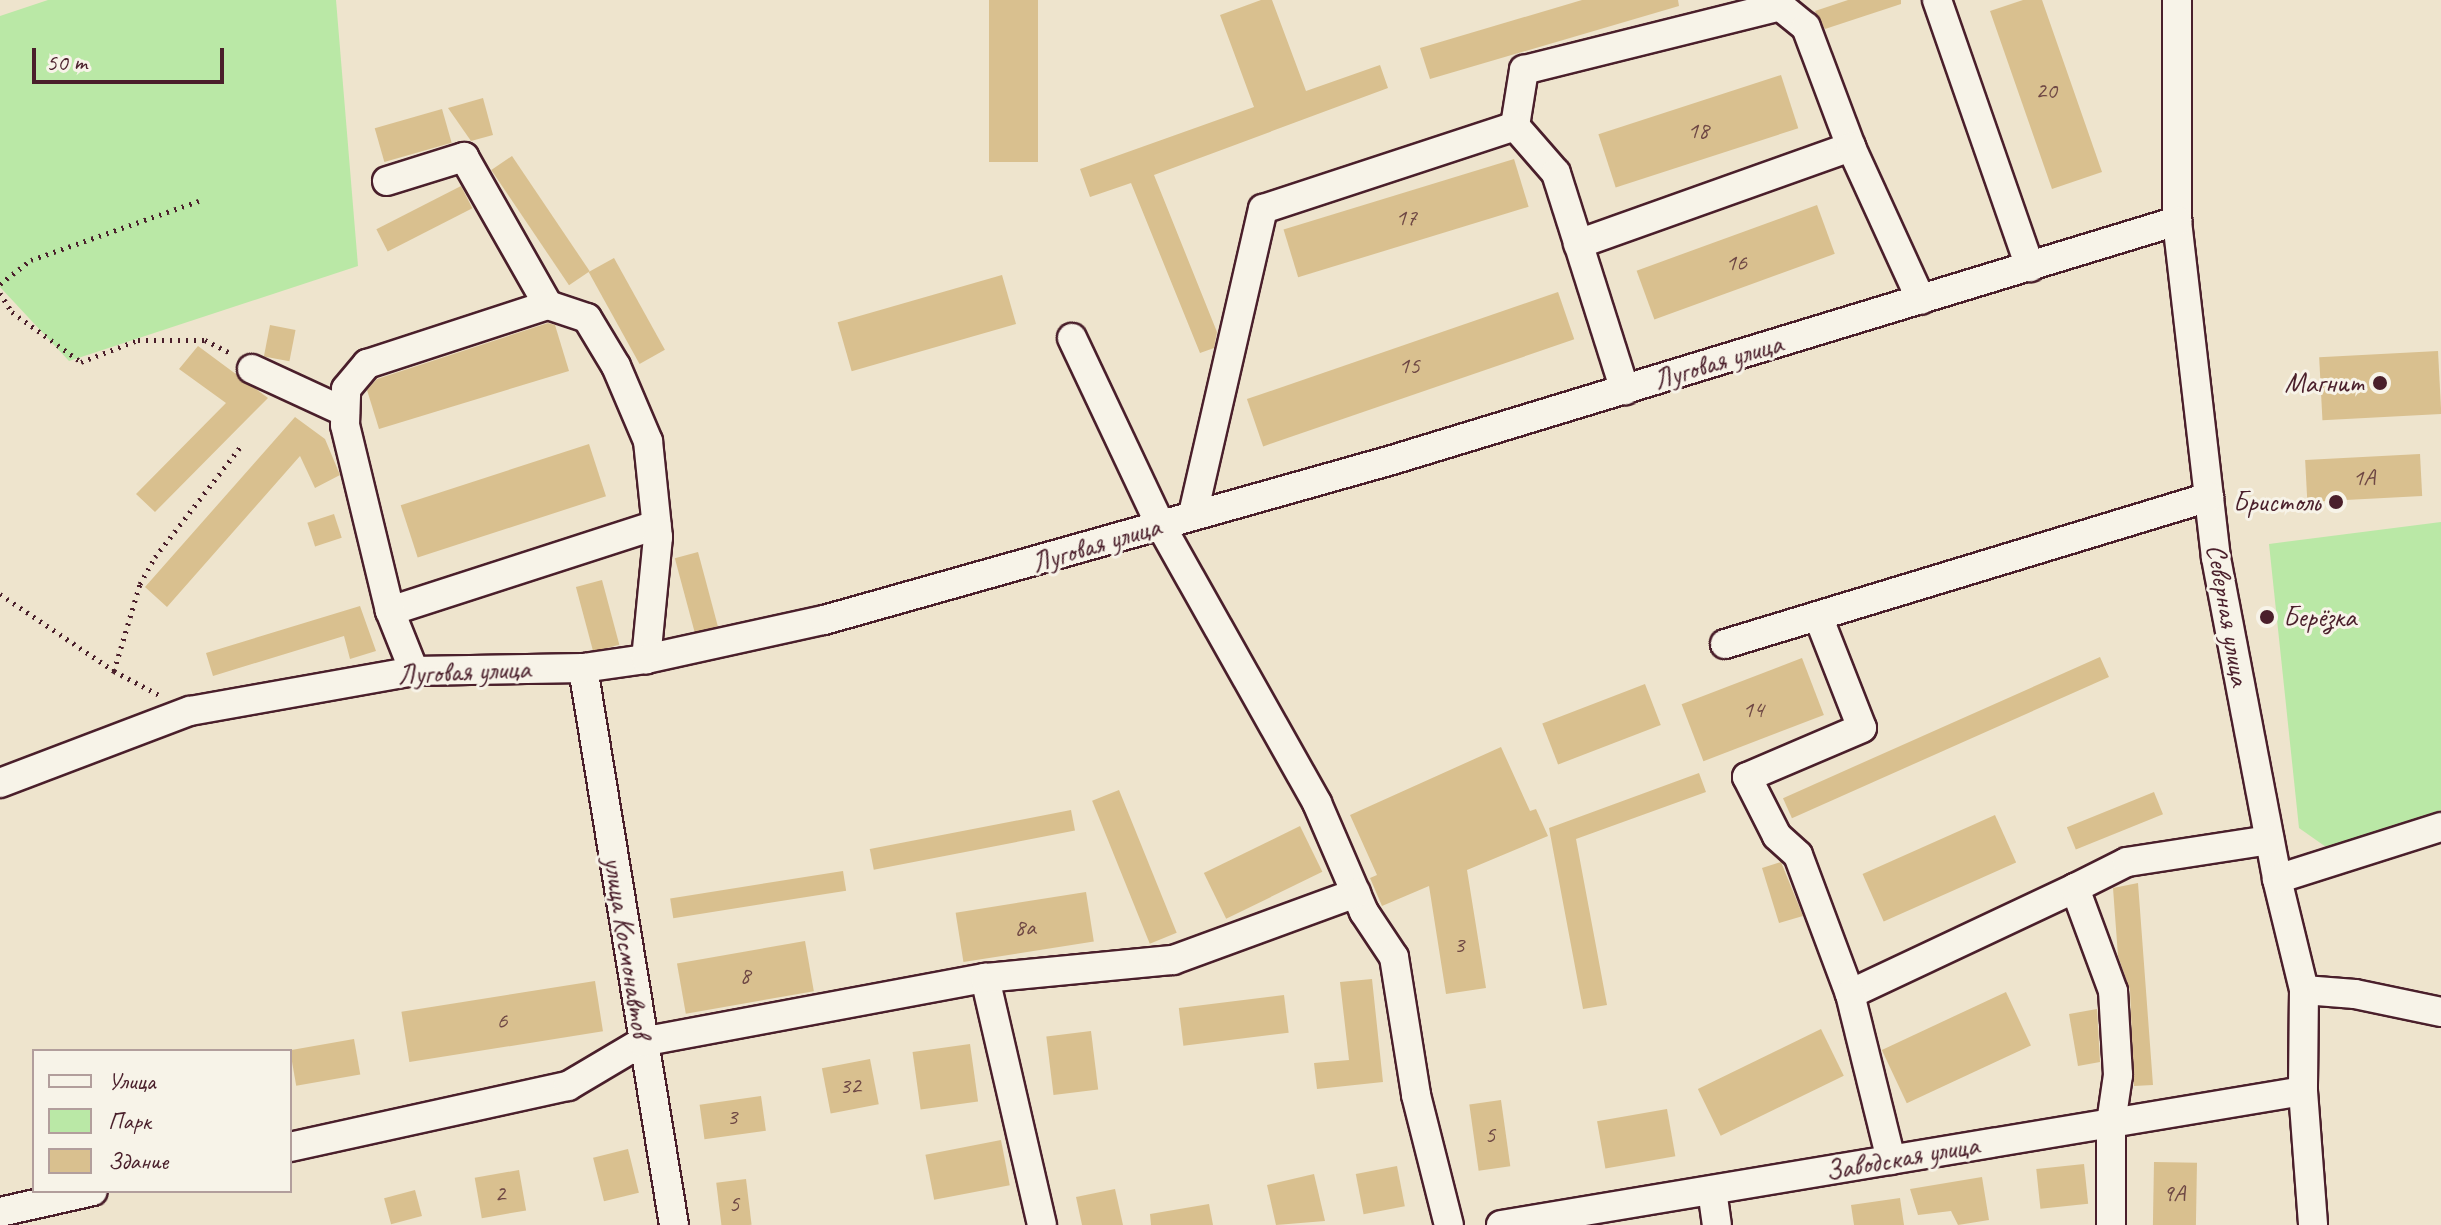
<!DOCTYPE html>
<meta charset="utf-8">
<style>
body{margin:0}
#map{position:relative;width:2441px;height:1225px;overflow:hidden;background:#eee4cd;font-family:Caveat,sans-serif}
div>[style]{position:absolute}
.green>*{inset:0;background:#bae8a6}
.building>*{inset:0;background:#d9c08f;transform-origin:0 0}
.path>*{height:5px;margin-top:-2.5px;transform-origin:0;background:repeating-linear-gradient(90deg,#4a1f2b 0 2px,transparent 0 8px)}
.roads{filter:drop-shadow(2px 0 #4a1f2b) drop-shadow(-2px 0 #4a1f2b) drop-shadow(0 2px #4a1f2b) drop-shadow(0 -2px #4a1f2b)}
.minor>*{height:28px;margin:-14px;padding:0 14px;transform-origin:14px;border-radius:14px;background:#f7f3e8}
.dots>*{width:22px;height:22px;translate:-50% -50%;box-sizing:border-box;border:4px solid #f7f3e8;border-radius:50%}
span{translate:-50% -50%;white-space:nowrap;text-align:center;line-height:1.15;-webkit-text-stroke:6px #f7f3e8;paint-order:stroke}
.number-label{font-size:24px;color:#6e4744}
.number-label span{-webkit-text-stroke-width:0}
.street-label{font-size:28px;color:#4a1f2b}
.poi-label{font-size:28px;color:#4a1f2b}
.right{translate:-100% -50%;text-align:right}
.left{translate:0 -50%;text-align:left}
.legend{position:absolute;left:32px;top:1049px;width:260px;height:144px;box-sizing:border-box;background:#f7f3e8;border:2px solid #b29e9c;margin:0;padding:10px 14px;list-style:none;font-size:24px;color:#4a1f2b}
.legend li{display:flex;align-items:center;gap:16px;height:40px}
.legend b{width:40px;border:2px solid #b29e9c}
.scale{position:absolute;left:32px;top:48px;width:192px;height:36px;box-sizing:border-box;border:4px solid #4a1f2b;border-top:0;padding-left:10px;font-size:24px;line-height:28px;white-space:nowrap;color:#4a1f2b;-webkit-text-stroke:6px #f7f3e8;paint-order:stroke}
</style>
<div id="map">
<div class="green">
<div style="clip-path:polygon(48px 0,336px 0,358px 266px,69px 361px,0 287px,0 16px)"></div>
<div style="clip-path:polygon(2441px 522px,2441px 810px,2326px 847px,2299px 828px,2269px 544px)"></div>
</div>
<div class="building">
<div style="left:989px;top:0;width:49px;height:162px"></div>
<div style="clip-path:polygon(1261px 0,1272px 0,1306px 91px,1380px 65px,1388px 88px,1154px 175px,1217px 332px,1214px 348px,1200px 353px,1131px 183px,1090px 197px,1080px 169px,1254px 107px,1220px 15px)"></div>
<div style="clip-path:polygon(1582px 0,1678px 0,1679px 6px,1430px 79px,1420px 48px)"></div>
<div style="clip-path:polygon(1848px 0,1901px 0,1901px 4px,1825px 29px,1815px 11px)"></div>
<div style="clip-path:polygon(2023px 0,2042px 0,2102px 172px,2052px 189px,1990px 11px)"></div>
<div style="left:1781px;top:75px;width:56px;height:192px;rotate:72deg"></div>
<div style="clip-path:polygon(483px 98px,493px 135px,471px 141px,448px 108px)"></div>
<div style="left:442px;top:109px;width:35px;height:70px;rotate:74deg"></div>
<div style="left:512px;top:156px;width:139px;height:25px;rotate:56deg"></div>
<div style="left:1514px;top:159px;width:50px;height:241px;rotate:73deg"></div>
<div style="left:461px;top:186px;width:25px;height:95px;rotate:63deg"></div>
<div style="left:1817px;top:205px;width:52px;height:192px;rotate:70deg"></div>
<div style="left:614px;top:258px;width:105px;height:29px;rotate:61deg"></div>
<div style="left:1002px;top:275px;width:51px;height:171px;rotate:74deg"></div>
<div style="left:1558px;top:292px;width:50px;height:329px;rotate:71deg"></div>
<div style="clip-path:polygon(548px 323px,555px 325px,569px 371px,379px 429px,367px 390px,377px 379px)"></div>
<div style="left:270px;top:325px;width:26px;height:32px;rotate:11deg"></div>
<div style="clip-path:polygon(198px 346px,268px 398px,155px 512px,136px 494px,226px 403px,179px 369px)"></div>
<div style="left:2438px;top:351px;width:63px;height:119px;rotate:87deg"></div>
<div style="clip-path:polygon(295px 417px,325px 439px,340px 475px,315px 488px,300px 456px,167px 607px,145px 587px)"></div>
<div style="left:589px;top:444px;width:55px;height:198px;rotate:72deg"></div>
<div style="left:2420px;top:454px;width:42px;height:115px;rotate:87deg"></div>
<div style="left:334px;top:514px;width:25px;height:28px;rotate:72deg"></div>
<div style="left:698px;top:552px;width:77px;height:24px;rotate:75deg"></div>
<div style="left:602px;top:580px;width:67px;height:27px;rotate:75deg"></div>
<div style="clip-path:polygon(360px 606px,376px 651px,350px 659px,344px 636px,213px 676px,206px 653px)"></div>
<div style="left:2100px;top:657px;width:22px;height:347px;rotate:66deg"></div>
<div style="left:1802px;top:658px;width:61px;height:129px;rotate:69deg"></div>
<div style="left:1645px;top:684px;width:44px;height:110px;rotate:69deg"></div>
<div style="clip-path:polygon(1501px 747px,1530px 811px,1536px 809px,1548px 836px,1467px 870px,1486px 988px,1446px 994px,1429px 886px,1382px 906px,1370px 878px,1377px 875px,1350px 815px)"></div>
<div style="clip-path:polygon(1699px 773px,1706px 792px,1576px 839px,1607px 1005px,1583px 1009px,1549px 828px)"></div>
<div style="left:1119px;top:790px;width:154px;height:29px;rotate:68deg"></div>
<div style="left:2154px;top:792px;width:24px;height:94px;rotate:68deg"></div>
<div style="left:1071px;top:810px;width:21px;height:205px;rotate:79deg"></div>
<div style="left:1995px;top:815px;width:52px;height:145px;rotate:66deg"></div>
<div style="left:1300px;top:826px;width:51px;height:107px;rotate:64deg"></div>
<div style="clip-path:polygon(1781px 862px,1803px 916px,1779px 923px,1762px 868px)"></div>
<div style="left:843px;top:871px;width:20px;height:175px;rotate:81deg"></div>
<div style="clip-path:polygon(2138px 883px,2153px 1085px,2134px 1086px,2130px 990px,2118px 956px,2113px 888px)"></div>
<div style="left:1086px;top:892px;width:50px;height:132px;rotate:81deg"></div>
<div style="left:805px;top:941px;width:51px;height:130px;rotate:80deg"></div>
<div style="clip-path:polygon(1372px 979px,1383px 1082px,1317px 1089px,1314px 1063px,1349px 1060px,1340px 982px)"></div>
<div style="left:595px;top:981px;width:51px;height:196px;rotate:81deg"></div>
<div style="left:2006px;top:992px;width:59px;height:137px;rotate:65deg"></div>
<div style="left:1284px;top:995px;width:38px;height:106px;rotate:83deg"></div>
<div style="clip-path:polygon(2097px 1009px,2100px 1062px,2078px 1066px,2069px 1014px)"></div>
<div style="left:1821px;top:1029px;width:52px;height:137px;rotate:64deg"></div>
<div style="left:1091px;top:1031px;width:59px;height:45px;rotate:83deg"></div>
<div style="left:354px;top:1039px;width:36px;height:65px;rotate:80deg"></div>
<div style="left:970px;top:1044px;width:58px;height:58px;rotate:82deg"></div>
<div style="left:870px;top:1059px;width:46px;height:49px;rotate:79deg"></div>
<div style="left:761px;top:1096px;width:35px;height:62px;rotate:82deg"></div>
<div style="left:1501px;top:1100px;width:67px;height:32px;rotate:82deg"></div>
<div style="left:1667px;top:1109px;width:48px;height:71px;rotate:80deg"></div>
<div style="left:1001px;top:1140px;width:46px;height:77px;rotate:79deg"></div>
<div style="left:628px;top:1149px;width:45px;height:36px;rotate:76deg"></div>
<div style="left:2154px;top:1162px;width:43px;height:63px;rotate:1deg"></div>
<div style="left:2084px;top:1164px;width:40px;height:48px;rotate:84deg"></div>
<div style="left:1397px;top:1166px;width:41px;height:42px;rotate:79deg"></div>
<div style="left:519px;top:1170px;width:41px;height:45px;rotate:80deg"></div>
<div style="clip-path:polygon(1314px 1174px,1325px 1221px,1276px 1225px,1267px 1185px)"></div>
<div style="clip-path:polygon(1982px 1177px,1989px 1220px,1958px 1225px,1951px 1211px,1918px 1215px,1910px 1189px)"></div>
<div style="left:746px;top:1179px;width:46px;height:30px;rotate:83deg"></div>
<div style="clip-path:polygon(1115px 1189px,1123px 1225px,1082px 1225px,1076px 1197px)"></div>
<div style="left:415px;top:1190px;width:27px;height:32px;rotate:75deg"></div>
<div style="clip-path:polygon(1900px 1198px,1904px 1225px,1854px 1225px,1851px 1205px)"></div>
<div style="clip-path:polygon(1209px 1204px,1213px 1225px,1151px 1225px,1150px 1214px)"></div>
</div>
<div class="path">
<div style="left:0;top:284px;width:39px;rotate:-38deg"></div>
<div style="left:31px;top:260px;width:178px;rotate:-19.4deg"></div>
<div style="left:0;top:293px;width:22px;rotate:58deg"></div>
<div style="left:12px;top:312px;width:85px;rotate:35.9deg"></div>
<div style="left:81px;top:362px;width:61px;rotate:-21.1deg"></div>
<div style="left:138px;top:340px;width:67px"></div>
<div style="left:205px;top:340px;width:30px;rotate:27deg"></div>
<div style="left:0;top:594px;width:138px;rotate:34deg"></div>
<div style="left:114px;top:671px;width:53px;rotate:28deg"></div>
<div style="left:114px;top:671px;width:91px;rotate:-73.4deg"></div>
<div style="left:140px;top:584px;width:31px;rotate:-61deg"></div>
<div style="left:155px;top:557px;width:142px;rotate:-52.2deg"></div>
</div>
<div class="roads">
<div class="minor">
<div style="left:1937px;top:0;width:283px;rotate:70.8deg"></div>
<div style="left:2177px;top:0;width:221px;rotate:90deg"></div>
<div style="left:2177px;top:221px;width:339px;rotate:83.4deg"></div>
<div style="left:2216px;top:558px;width:327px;rotate:79.2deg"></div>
<div style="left:2277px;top:879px;width:114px;rotate:76.3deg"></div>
<div style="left:2304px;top:990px;width:101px;rotate:90.6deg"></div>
<div style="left:2303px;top:1091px;width:134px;rotate:85.7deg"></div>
<div style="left:1515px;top:126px;width:57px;rotate:-80.9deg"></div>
<div style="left:1524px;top:70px;width:264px;rotate:-14deg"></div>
<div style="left:1780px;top:6px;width:33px;rotate:39deg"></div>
<div style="left:1806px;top:27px;width:128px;rotate:69.4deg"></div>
<div style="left:387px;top:181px;width:81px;rotate:-17.3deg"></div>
<div style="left:464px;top:157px;width:170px;rotate:60.4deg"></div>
<div style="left:1578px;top:244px;width:290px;rotate:-19.6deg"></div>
<div style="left:1851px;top:147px;width:168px;rotate:65.4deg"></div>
<div style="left:1072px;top:338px;width:208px;rotate:64.7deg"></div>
<div style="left:1161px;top:526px;width:318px;rotate:60.6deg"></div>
<div style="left:1317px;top:803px;width:119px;rotate:66.7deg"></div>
<div style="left:1364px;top:912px;width:54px;rotate:56.3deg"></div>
<div style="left:1394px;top:957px;width:140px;rotate:80.9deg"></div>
<div style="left:1416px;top:1095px;width:134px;rotate:75.8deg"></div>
<div style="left:252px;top:369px;width:102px;rotate:24.8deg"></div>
<div style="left:1193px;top:514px;width:313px;rotate:-77.1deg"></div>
<div style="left:1263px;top:209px;width:265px;rotate:-18.2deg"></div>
<div style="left:1515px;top:126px;width:62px;rotate:48.9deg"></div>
<div style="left:1556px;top:173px;width:228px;rotate:72.4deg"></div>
<div style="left:390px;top:611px;width:280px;rotate:-17.9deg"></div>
<div style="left:1818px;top:616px;width:120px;rotate:68.6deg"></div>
<div style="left:1862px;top:728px;width:125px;rotate:156.9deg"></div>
<div style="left:1747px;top:777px;width:66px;rotate:63deg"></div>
<div style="left:1777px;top:836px;width:28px;rotate:42deg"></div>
<div style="left:1798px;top:855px;width:148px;rotate:69.5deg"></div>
<div style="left:1850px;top:994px;width:249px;rotate:-25.2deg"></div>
<div style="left:1725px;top:644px;width:506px;rotate:-16.89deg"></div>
<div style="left:583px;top:668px;width:564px;rotate:80.72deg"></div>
<div style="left:414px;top:671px;width:65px;rotate:-111.8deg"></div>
<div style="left:390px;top:611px;width:191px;rotate:-103.6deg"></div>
<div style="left:345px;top:425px;width:36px;rotate:-88deg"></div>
<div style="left:346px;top:389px;width:33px;rotate:-50deg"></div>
<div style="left:367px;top:364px;width:190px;rotate:-18.1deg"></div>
<div style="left:548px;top:305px;width:41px;rotate:18.4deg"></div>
<div style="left:587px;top:318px;width:56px;rotate:58.9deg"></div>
<div style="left:616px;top:366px;width:82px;rotate:66.9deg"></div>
<div style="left:648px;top:441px;width:97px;rotate:84.1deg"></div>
<div style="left:658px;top:537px;width:123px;rotate:95.6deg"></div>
<div style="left:0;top:783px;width:203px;rotate:-20.8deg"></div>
<div style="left:190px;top:711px;width:228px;rotate:-10.1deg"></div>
<div style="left:414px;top:671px;width:169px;rotate:-1deg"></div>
<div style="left:583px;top:668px;width:64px;rotate:-8.1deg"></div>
<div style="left:646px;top:659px;width:182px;rotate:-12.4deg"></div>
<div style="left:824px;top:620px;width:590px;rotate:-15.73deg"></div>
<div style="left:1392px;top:460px;width:821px;rotate:-16.93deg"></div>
<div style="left:2277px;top:879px;width:172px;rotate:-17.6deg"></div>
<div style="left:985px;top:978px;width:253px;rotate:77deg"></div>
<div style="left:2304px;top:990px;width:51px;rotate:4.5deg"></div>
<div style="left:2355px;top:994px;width:88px;rotate:11.8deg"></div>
<div style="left:1850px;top:994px;width:171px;rotate:76.1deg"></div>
<div style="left:290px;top:1147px;width:285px;rotate:-12.4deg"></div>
<div style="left:568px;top:1086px;width:86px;rotate:-30.7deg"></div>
<div style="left:642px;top:1042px;width:349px;rotate:-10.6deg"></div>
<div style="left:985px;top:978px;width:189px;rotate:-5.5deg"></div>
<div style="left:1173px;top:960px;width:195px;rotate:-20.1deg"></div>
<div style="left:1712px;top:1190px;width:35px;rotate:82deg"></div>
<div style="left:0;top:1212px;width:95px;rotate:-12.7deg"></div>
<div style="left:1501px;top:1225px;width:813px;rotate:-9.49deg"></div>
<div style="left:2111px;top:1225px;width:102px;rotate:-90deg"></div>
<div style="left:2111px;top:1123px;width:49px;rotate:-81.7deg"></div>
<div style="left:2118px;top:1075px;width:84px;rotate:-93.4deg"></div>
<div style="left:2113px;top:991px;width:110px;rotate:-110.3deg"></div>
<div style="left:2075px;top:888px;width:58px;rotate:-26.6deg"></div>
<div style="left:2127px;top:862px;width:144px;rotate:-8.8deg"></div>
</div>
</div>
<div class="dots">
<div style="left:2380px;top:383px;background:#4a1f2b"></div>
<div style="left:2336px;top:502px;background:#4a1f2b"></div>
<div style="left:2267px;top:617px;background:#4a1f2b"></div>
</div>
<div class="number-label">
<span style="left:2046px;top:91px">20</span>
<span style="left:1698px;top:131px">18</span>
<span style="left:1406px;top:218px">17</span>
<span style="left:1736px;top:263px">16</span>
<span style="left:1409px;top:366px">15</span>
<span style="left:2364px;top:478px">1А</span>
<span style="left:1753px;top:710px">14</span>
<span style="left:1025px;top:928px">8а</span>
<span style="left:1459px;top:945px">3</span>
<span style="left:745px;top:976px">8</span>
<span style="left:502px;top:1021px">6</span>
<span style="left:850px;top:1086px">32</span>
<span style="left:732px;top:1117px">3</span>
<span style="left:1490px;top:1135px">5</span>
<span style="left:500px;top:1194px">2</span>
<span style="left:2174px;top:1194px">9А</span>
<span style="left:734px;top:1204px">5</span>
</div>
<div class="street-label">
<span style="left:1718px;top:362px;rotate:-17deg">Луговая улица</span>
<span style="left:1096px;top:545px;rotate:-17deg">Луговая улица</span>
<span style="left:2228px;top:615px;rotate:80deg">Северная улица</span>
<span style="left:464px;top:672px;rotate:-3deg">Луговая улица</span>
<span style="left:627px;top:947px;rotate:81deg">улица Космонавтов</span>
<span style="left:1902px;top:1158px;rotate:-10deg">Заводская улица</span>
</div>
<div class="poi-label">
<span class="right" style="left:2364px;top:383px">Магнит</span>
<span class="right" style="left:2320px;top:502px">Бристоль</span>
<span class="left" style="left:2283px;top:617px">Берёзка</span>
</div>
<ul class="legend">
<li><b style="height:10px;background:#f7f3e8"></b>Улица</li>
<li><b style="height:22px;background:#bae8a6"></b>Парк</li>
<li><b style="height:22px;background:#d9c08f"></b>Здание</li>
</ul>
<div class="scale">50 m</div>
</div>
